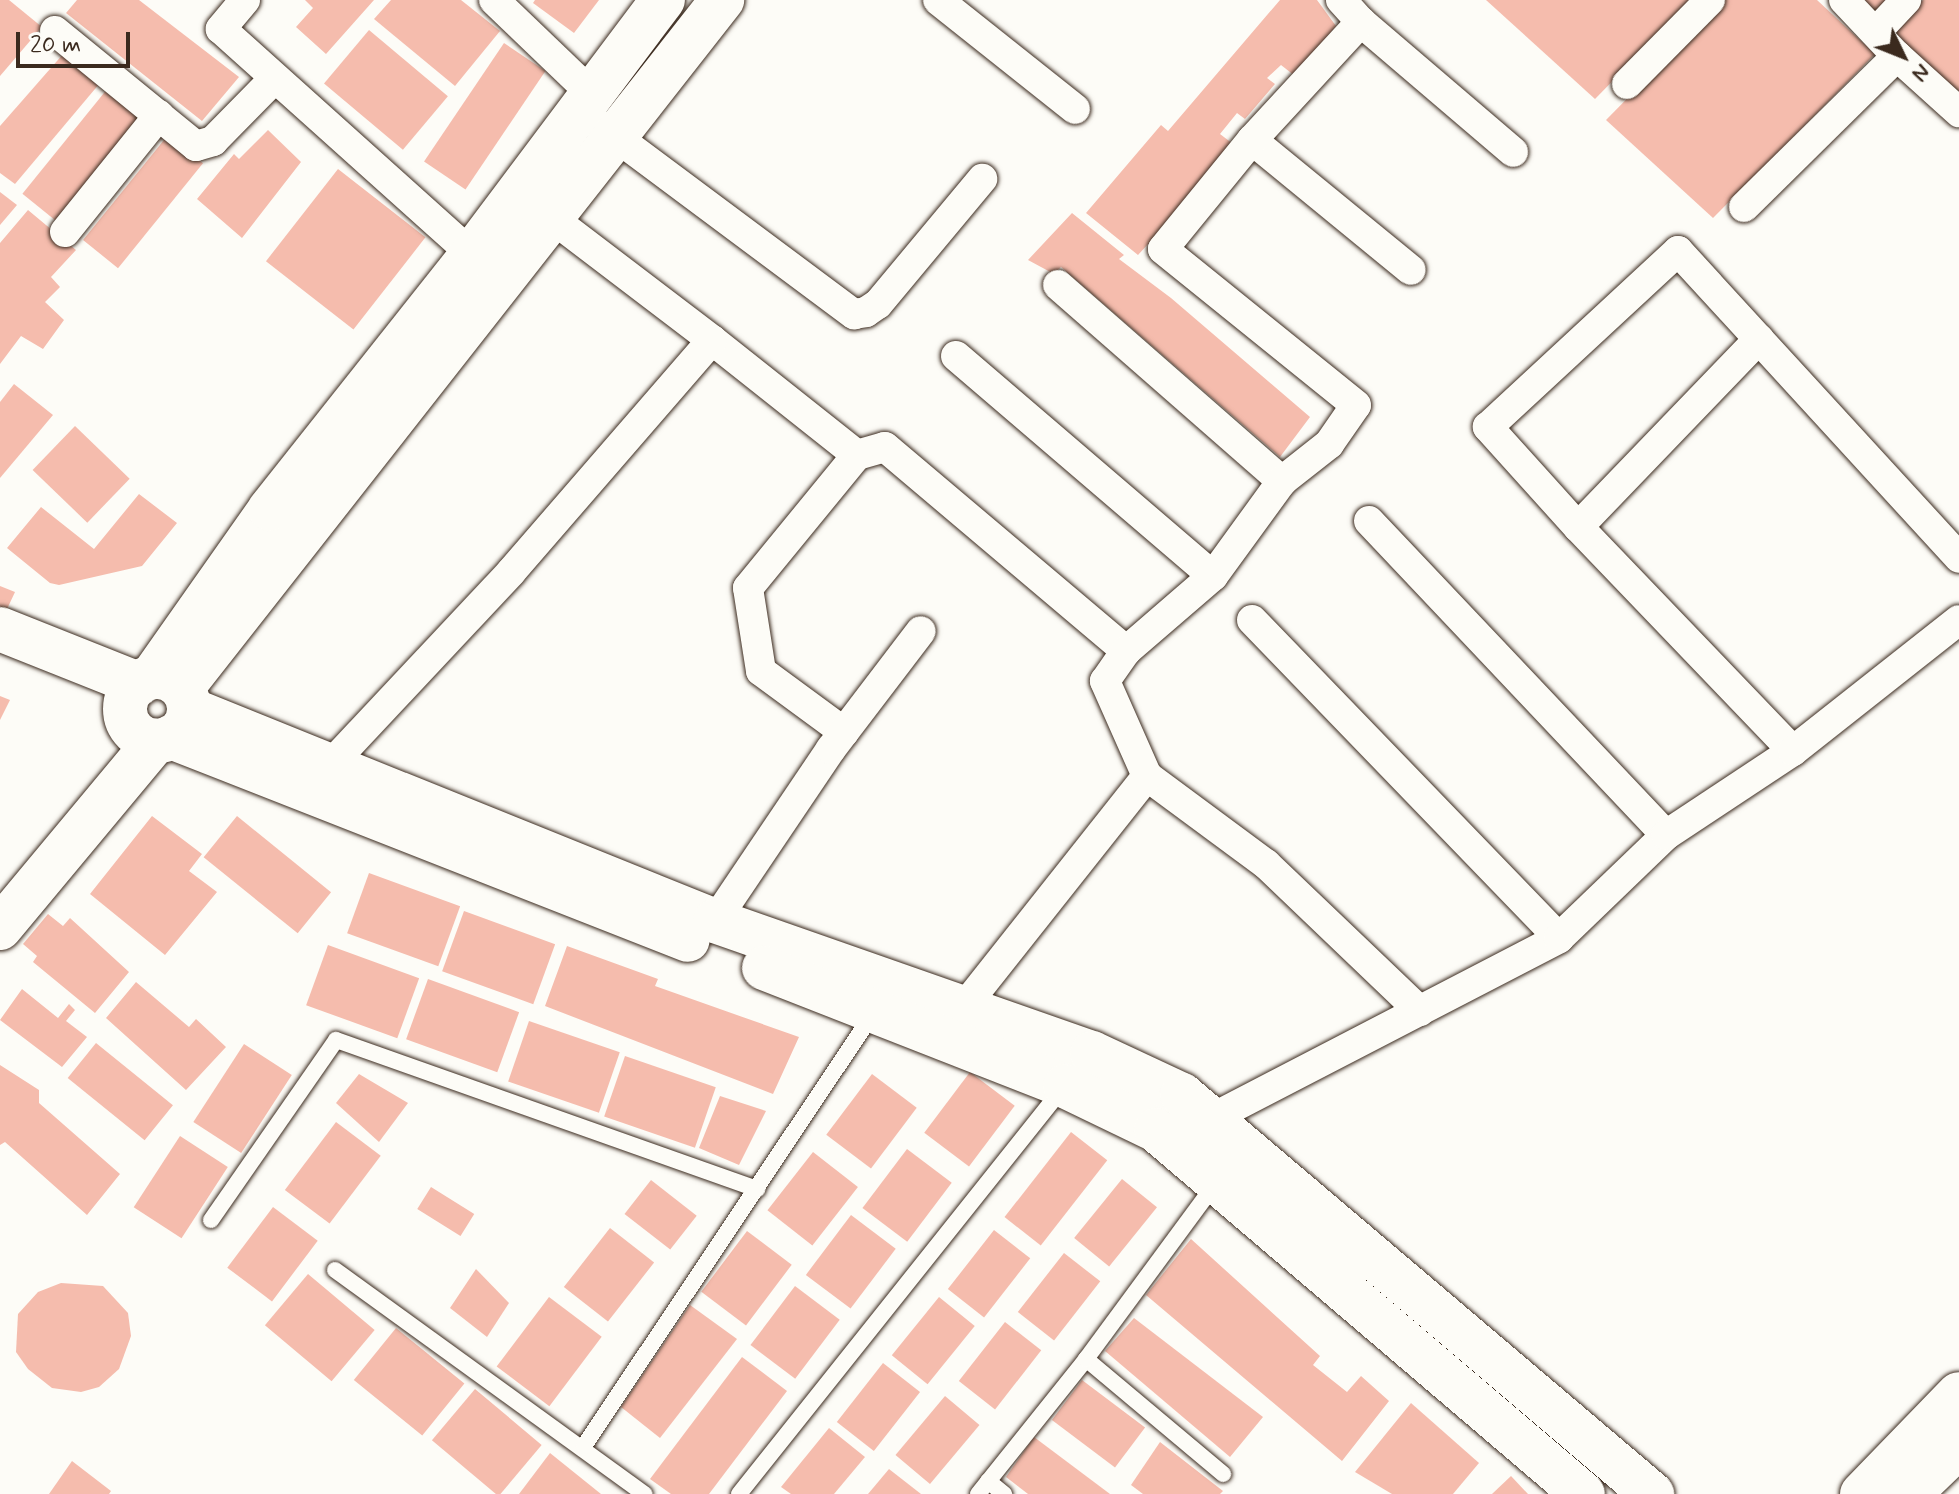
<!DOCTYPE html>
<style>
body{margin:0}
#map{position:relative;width:1959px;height:1494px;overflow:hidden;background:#fdfcf7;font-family:Mynerve,sans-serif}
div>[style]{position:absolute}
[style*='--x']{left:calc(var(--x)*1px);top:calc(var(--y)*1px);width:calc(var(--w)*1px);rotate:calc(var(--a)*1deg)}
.building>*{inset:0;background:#f5bcad;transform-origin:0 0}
.roads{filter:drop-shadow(0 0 2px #3b2a1e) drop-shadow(0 0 2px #3b2a1e)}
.lane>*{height:16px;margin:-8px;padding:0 8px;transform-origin:8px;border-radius:8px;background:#fdfcf7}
.street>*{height:30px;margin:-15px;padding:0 15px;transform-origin:15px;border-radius:15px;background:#fdfcf7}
.secondary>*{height:44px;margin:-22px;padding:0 22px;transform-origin:22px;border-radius:22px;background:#fdfcf7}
.secondary>.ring{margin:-22px;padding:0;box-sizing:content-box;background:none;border:44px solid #fdfcf7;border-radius:50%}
span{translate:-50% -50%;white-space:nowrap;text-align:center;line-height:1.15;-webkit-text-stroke:7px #fdfcf7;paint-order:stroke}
.north{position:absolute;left:1863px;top:16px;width:80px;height:80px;-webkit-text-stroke:6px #fdfcf7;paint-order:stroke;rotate:133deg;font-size:22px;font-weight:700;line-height:32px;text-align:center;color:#3b2a1e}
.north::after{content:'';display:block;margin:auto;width:28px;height:36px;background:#3b2a1e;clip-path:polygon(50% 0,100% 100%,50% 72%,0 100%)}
.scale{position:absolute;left:16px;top:32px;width:114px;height:36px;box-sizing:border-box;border:4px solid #3b2a1e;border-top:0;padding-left:10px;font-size:24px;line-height:28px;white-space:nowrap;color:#3b2a1e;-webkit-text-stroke:6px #fdfcf7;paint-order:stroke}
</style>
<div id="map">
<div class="building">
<i style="clip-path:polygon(0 0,9px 0,42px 27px,0 76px)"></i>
<i style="clip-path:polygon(77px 0,139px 0,239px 77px,202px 121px,66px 13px)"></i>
<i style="clip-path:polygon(305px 0,374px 0,326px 54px,296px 27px,313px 8px)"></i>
<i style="clip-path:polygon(391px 0,461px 0,500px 31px,455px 86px,374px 19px)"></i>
<i style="clip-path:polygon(535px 0,599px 0,574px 33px,533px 3px)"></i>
<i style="clip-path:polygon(1280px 0,1317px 0,1336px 26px,1295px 76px,1281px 65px,1267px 78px,1275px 84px,1245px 119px,1237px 113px,1220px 134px,1237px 147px,1138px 255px,1086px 213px,1161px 125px,1168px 131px)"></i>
<i style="clip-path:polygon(1486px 0,1692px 0,1595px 99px)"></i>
<i style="clip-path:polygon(1724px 0,1817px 0,1875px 54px,1713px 218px,1606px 120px)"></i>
<i style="clip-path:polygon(1862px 0,1889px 0,1876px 13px)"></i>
<i style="clip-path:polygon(1923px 0,1959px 0,1959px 97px,1890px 34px)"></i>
<i style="left:369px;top:30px;width:103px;height:70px;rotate:40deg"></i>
<i style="left:504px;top:43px;width:50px;height:143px;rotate:34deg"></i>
<i style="clip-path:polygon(64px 53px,100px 83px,15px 184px,0 173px,0 126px)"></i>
<i style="left:108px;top:88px;width:45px;height:136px;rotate:39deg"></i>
<i style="clip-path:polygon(268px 130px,301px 162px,242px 238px,197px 199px,234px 154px,239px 159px)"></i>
<i style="left:168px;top:135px;width:45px;height:135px;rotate:39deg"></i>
<i style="left:338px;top:169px;width:111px;height:117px;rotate:38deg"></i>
<i style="clip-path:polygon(0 192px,17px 205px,0 225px)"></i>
<i style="clip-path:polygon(28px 210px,76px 250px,51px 277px,60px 287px,45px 302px,64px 320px,43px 349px,21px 336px,0 364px,0 243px)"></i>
<i style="clip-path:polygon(1072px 213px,1124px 255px,1119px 259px,1171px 298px,1310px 417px,1280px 457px,1061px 267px,1054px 274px,1028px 260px)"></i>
<i style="clip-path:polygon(14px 384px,53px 415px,0 478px,0 402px)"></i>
<i style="left:75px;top:426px;width:76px;height:61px;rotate:44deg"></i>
<i style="clip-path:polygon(139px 494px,177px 523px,142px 566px,59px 585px,50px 583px,7px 548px,41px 507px,94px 549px)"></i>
<i style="clip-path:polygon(0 586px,15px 592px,0 624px)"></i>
<i style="clip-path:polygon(0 696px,10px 700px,0 720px)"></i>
<i style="clip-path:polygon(152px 816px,202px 854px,189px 871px,217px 892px,165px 955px,90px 894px)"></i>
<i style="left:237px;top:816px;width:121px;height:53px;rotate:39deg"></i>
<i style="left:369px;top:873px;width:97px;height:64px;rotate:20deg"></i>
<i style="left:464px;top:911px;width:97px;height:64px;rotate:20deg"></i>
<i style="clip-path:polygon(48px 914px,63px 926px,70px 918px,129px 972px,95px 1013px,33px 962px,37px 956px,23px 944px)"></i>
<i style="left:328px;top:945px;width:97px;height:64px;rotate:20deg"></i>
<i style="clip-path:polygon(567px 946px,658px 979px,655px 986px,799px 1037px,773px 1094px,545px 1006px)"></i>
<i style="left:428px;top:979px;width:97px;height:64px;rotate:20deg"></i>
<i style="clip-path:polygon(136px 982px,189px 1027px,196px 1019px,226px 1047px,186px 1090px,106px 1018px)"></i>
<i style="clip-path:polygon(22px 989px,58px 1018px,69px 1004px,75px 1010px,66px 1021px,87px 1037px,62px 1067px,0 1020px)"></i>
<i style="left:529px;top:1021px;width:96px;height:64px;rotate:19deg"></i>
<i style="left:96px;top:1043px;width:99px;height:45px;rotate:39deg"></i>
<i style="left:244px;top:1044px;width:57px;height:93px;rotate:33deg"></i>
<i style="left:625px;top:1056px;width:96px;height:64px;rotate:19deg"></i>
<i style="clip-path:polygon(0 1065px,39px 1090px,39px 1103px,120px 1174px,87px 1215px,5px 1142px,0 1145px)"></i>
<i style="left:970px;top:1072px;width:56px;height:76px;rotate:37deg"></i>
<i style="clip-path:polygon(359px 1074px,408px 1103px,379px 1142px,336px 1103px)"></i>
<i style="left:872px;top:1074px;width:56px;height:76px;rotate:37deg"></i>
<i style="clip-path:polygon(720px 1096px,766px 1111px,739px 1165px,699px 1148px)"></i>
<i style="left:336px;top:1122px;width:56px;height:85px;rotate:37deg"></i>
<i style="left:1071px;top:1132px;width:46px;height:108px;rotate:38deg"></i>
<i style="left:180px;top:1136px;width:57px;height:85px;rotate:33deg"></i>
<i style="left:907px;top:1149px;width:56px;height:74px;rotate:37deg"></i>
<i style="left:813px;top:1152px;width:57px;height:74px;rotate:38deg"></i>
<i style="left:1122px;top:1179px;width:45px;height:76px;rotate:39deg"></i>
<i style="left:651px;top:1180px;width:58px;height:43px;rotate:38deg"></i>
<i style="left:431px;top:1187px;width:51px;height:26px;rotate:32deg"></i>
<i style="left:273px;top:1207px;width:56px;height:76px;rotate:37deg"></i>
<i style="left:851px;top:1215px;width:56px;height:75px;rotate:37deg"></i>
<i style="left:610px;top:1228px;width:56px;height:75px;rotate:38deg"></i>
<i style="left:994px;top:1230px;width:46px;height:75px;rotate:38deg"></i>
<i style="left:747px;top:1231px;width:56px;height:76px;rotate:37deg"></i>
<i style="clip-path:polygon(1191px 1239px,1320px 1356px,1313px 1365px,1347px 1392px,1361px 1376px,1389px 1401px,1342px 1461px,1146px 1295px)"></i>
<i style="left:1064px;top:1253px;width:46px;height:75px;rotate:38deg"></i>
<i style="clip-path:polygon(476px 1269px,509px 1303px,487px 1337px,450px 1308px)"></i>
<i style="left:308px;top:1274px;width:87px;height:67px;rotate:40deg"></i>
<i style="clip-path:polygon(61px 1283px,103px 1286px,128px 1313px,131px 1336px,119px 1369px,99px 1387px,81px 1392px,52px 1388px,28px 1369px,16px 1352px,18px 1314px,38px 1292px)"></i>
<i style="left:795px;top:1286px;width:56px;height:74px;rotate:37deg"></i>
<i style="left:549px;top:1297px;width:66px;height:87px;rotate:37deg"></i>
<i style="left:939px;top:1297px;width:46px;height:75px;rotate:39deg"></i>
<i style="clip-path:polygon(690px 1305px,737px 1339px,660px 1438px,621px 1407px)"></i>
<i style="clip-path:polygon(1134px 1318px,1263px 1417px,1230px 1457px,1105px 1351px)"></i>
<i style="left:1005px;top:1322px;width:46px;height:75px;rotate:38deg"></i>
<i style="left:396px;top:1328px;width:88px;height:67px;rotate:39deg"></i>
<i style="clip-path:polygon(742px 1357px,787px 1391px,709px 1494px,671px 1494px,650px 1479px)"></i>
<i style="left:883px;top:1363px;width:47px;height:75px;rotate:38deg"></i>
<i style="left:1082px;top:1380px;width:79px;height:50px;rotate:37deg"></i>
<i style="left:475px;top:1389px;width:87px;height:67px;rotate:40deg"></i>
<i style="left:945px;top:1396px;width:45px;height:77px;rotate:40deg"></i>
<i style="clip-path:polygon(1411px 1403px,1479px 1463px,1453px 1494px,1392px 1494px,1355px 1472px)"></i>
<i style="clip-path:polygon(829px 1428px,865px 1457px,834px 1494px,791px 1494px,781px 1487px)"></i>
<i style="clip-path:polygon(1034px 1437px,1110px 1494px,1028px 1494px,1006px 1477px)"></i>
<i style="clip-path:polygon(1160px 1442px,1223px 1491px,1220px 1494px,1143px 1494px,1131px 1485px)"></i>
<i style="clip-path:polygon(550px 1453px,601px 1494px,519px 1494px)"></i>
<i style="clip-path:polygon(72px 1461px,111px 1491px,109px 1494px,49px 1494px)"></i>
<i style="clip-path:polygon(889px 1469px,921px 1494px,868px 1494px)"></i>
<i style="clip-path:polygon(1511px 1476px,1528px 1494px,1492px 1494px)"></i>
</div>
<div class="roads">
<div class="lane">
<i style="--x:211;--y:1220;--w:219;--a:-55.2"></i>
<i style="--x:336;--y:1040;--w:447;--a:19.5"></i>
<i style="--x:335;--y:1270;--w:382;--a:35.9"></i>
<i style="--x:1086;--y:1359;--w:179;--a:40"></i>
<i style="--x:584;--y:1446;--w:522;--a:-56.25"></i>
<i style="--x:988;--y:1481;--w:21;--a:39"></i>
<i style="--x:739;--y:1494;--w:518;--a:-51.43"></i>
<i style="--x:978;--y:1494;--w:173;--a:-51.3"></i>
<i style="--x:1086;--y:1359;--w:217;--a:-53.6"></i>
</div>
<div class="street">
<i style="--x:245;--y:0;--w:38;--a:130"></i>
<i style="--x:221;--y:29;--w:337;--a:41.9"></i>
<i style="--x:494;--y:0;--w:134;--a:43.8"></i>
<i style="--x:938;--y:0;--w:175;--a:38.5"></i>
<i style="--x:1844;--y:0;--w:77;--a:46.6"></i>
<i style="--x:1897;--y:56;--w:84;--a:42.1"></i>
<i style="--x:1361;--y:22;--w:200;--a:40.5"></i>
<i style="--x:55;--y:31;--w:182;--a:39.2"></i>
<i style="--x:196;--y:146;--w:18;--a:-16"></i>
<i style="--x:213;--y:141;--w:88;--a:-45.5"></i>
<i style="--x:1876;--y:32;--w:44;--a:-46.8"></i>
<i style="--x:1627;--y:84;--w:118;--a:-45.3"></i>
<i style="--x:600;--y:125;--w:317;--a:36.7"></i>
<i style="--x:854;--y:314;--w:12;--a:-9"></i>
<i style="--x:866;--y:312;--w:14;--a:-34"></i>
<i style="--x:878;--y:304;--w:163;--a:-50.2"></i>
<i style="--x:1252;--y:140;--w:205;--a:39.3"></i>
<i style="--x:1744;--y:207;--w:215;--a:-44.6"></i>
<i style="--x:65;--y:232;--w:150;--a:-51.2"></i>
<i style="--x:1058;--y:285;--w:298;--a:41.2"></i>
<i style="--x:712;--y:340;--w:185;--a:38.4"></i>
<i style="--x:857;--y:455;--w:29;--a:-16"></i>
<i style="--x:885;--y:447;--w:316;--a:40.2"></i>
<i style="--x:956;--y:356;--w:338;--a:40.6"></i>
<i style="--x:1369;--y:521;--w:432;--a:46.6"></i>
<i style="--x:1578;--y:527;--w:261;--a:-46.1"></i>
<i style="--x:1252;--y:620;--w:442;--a:46"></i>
<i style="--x:844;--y:732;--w:103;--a:-143.7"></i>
<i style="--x:761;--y:671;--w:84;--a:-98.9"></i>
<i style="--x:748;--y:588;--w:172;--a:-50.7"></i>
<i style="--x:1793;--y:751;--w:310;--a:-133.8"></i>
<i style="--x:1578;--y:527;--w:135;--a:-132"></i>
<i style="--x:1488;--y:427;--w:259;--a:-42.8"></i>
<i style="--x:1678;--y:251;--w:416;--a:47.5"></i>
<i style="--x:331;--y:764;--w:263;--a:-46.8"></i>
<i style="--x:511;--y:572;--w:307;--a:-49.1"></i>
<i style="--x:712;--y:340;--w:201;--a:-142.7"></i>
<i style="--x:1147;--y:776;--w:148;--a:36.5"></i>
<i style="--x:1266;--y:864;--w:213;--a:43.7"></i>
<i style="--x:715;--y:921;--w:207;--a:-56"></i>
<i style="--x:831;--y:749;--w:148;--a:-52.7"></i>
<i style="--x:964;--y:1007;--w:295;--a:-51.6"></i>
<i style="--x:1147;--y:776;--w:104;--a:-113.9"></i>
<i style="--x:1105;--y:681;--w:37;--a:-55"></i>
<i style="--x:1126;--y:651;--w:115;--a:-40.8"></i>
<i style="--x:1213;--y:576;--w:117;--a:-54"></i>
<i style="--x:1282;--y:481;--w:60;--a:-38.2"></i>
<i style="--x:1329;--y:444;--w:47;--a:-55.3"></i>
<i style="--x:1356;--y:405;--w:248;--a:-141.1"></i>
<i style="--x:1163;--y:249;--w:141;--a:-50.8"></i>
<i style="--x:1252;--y:140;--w:161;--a:-47.3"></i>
<i style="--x:1361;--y:22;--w:30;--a:-132"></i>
<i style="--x:1195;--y:1127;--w:410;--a:-27.4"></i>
<i style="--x:1559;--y:938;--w:149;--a:-43.9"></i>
<i style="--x:1666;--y:835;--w:152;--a:-33.5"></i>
<i style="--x:1793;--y:751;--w:211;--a:-38.3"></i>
</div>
<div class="secondary">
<i style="--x:0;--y:629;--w:149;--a:21.7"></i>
<i style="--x:152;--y:677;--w:205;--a:-54.9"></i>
<i style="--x:270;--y:509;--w:325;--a:-51.6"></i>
<i style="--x:472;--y:254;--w:318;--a:-53.1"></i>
<i class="ring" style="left:125px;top:677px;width:20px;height:20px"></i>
<i style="--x:182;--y:688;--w:875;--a:-51.87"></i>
<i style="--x:189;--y:709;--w:567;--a:21.95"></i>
<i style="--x:715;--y:921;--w:399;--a:19.3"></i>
<i style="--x:1092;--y:1053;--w:99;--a:25"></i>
<i style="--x:1182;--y:1095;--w:617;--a:40.33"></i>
<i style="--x:171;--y:737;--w:555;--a:21.44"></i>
<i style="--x:0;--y:928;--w:244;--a:-50.2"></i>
<i style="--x:764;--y:968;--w:323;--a:21.4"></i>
<i style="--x:1065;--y:1086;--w:101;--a:25.8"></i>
<i style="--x:1156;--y:1130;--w:561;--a:40.45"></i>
<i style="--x:1862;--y:1494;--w:139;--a:-45.9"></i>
<i style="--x:1909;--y:1494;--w:69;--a:-43.8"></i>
</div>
</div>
<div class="north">N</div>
<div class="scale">20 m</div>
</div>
